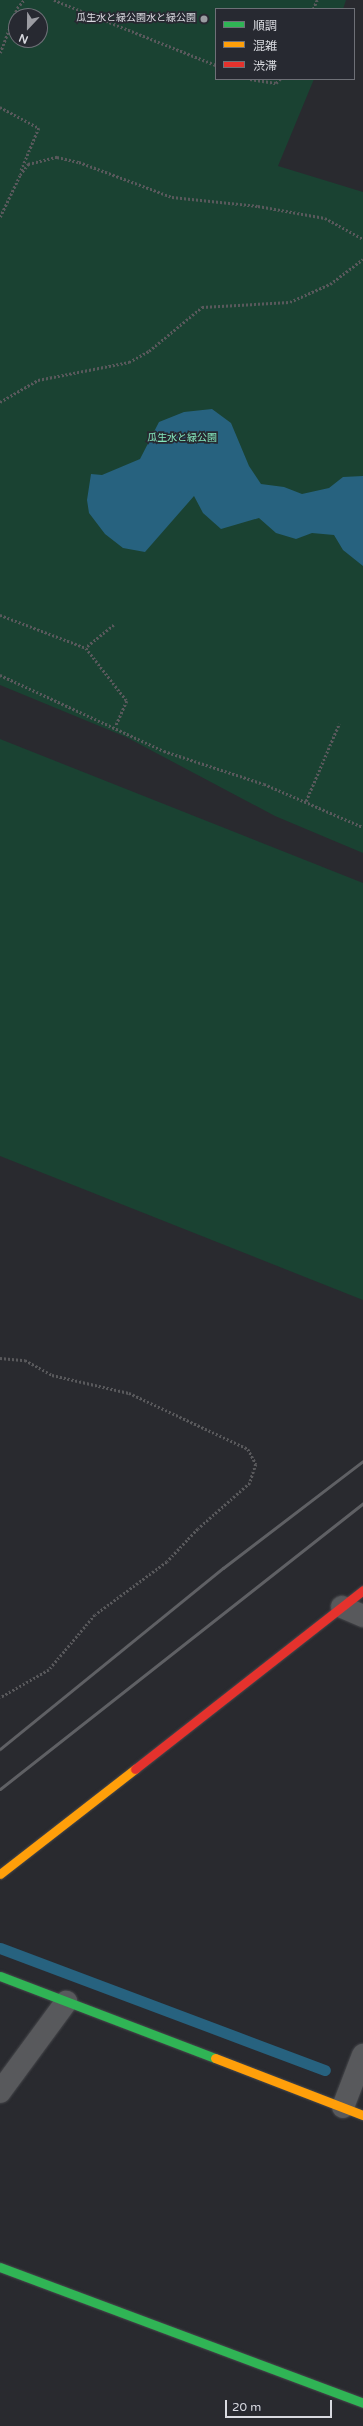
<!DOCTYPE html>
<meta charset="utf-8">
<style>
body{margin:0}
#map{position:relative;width:363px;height:2426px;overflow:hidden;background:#292a2f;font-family:"Varela Round","Noto Sans JP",sans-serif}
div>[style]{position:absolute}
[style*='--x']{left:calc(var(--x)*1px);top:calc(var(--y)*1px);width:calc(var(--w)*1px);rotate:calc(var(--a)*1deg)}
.green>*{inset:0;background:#1a4232}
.water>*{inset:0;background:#27627f}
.stream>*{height:11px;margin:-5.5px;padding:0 5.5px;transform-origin:5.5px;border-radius:5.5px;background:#27627f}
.path>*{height:2.5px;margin-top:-1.25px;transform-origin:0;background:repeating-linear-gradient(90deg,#59595c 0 2px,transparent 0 4px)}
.roads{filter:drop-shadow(0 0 1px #46474b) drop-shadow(0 0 1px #46474b)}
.street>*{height:22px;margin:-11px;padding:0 11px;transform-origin:11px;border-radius:11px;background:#58595c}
.fast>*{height:9px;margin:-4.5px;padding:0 4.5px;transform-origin:4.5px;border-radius:4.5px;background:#30b455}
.slow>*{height:9px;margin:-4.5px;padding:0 4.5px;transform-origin:4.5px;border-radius:4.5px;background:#ff9f0a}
.jam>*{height:9px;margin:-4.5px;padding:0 4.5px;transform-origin:4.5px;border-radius:4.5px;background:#e5322d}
.rail>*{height:3px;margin:-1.5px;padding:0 1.5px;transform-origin:1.5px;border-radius:1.5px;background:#5f6064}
.dots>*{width:11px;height:11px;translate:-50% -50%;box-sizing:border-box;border:2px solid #272931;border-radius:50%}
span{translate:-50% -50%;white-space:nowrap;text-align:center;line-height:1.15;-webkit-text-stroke:3.5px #272931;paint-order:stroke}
.poi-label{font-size:10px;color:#d9dae0}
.right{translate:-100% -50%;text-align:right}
.park-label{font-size:10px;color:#85e8bd}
.legend{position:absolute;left:215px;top:8px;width:140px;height:72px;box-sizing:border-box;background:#272931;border:1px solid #6e7077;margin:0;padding:5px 7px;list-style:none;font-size:12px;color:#d9dae0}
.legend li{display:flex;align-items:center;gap:8px;height:20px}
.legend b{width:20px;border:1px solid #6e7077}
.north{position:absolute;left:8px;top:8px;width:40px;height:40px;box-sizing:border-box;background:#272931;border:1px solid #6e7077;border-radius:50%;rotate:202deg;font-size:11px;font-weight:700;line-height:16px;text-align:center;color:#d9dae0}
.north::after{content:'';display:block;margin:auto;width:14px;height:18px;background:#9b9ca2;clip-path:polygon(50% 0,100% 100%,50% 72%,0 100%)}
.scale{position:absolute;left:225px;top:2400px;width:107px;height:18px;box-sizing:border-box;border:2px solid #d9dae0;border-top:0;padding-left:5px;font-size:12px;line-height:14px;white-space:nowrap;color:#d9dae0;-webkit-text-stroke:3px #272931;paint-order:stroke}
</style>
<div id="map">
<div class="green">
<i style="clip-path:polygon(evenodd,0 0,346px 0,343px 9px,216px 9px,216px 79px,314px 79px,278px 166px,363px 192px,363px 853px,275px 816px,126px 737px,0 685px,0 0,16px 16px,40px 16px,40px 40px,16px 40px,16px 16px)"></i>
<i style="clip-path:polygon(0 739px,363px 883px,363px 1300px,0 1156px)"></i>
</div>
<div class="water">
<i style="clip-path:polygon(212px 409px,231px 423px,249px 466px,261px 484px,284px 487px,302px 494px,329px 488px,343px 477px,363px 476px,363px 566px,343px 550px,334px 535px,312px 533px,296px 539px,276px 533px,259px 518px,221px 529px,203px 513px,194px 496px,145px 552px,123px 548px,105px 534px,89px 513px,87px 500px,91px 474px,102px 475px,140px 459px,159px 422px,184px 412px)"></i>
</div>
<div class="stream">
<i style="--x:0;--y:1948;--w:347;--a:20.6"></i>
</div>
<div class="path">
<i style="--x:54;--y:0;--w:175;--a:21.9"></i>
<i style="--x:313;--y:9;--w:10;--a:-66"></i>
<i style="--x:0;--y:53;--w:48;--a:-69.3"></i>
<i style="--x:17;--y:8;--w:11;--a:-49"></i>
<i style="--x:250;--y:79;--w:26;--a:9"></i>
<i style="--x:276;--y:83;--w:6;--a:-45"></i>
<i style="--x:0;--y:107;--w:44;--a:28.3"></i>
<i style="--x:39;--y:128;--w:47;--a:112.7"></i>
<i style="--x:0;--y:217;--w:47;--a:-64.5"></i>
<i style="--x:20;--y:175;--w:14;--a:-54"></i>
<i style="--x:28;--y:164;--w:30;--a:-14"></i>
<i style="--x:57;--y:157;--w:23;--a:13"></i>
<i style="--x:79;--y:162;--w:99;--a:20.6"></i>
<i style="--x:172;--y:197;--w:86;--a:6"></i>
<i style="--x:258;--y:206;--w:68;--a:10.2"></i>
<i style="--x:325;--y:218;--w:43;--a:28.9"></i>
<i style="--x:0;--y:402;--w:44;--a:-30.1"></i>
<i style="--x:38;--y:380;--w:93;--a:-11.2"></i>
<i style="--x:129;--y:362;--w:23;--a:-29"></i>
<i style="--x:149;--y:351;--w:69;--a:-39.7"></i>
<i style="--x:202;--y:307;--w:88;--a:-3.3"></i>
<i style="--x:290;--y:302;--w:44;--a:-24.2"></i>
<i style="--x:330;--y:284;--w:41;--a:-37.1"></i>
<i style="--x:0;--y:615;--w:92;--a:21"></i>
<i style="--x:114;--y:625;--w:36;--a:141"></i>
<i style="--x:86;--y:648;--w:67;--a:52.3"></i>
<i style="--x:127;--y:701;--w:27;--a:114"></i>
<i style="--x:0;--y:675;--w:181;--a:24.9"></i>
<i style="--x:164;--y:751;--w:105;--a:18.3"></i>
<i style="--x:264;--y:784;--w:108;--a:23.5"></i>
<i style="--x:306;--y:801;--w:84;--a:-66.8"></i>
<i style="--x:0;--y:1358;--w:25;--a:5"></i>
<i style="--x:25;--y:1360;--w:31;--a:29"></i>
<i style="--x:52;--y:1375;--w:79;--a:13.2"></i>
<i style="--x:129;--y:1393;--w:132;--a:25.2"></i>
<i style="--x:248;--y:1449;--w:17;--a:62"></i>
<i style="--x:256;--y:1464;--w:20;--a:108"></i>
<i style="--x:250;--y:1483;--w:69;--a:138.5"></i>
<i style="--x:198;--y:1529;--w:45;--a:133.2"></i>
<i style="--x:167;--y:1562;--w:89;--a:143.6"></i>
<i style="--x:95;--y:1615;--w:72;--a:129.9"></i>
<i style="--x:49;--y:1670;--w:56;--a:150.3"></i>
</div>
<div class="roads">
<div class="street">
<i style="--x:342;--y:1607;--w:23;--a:23"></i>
<i style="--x:0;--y:2092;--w:112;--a:-53.7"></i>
<i style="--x:343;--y:2107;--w:56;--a:-69"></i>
</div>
<div class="fast">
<i style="--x:0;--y:1976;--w:230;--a:20.9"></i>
<i style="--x:0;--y:2267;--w:388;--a:20.5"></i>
</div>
<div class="slow">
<i style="--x:0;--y:1874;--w:171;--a:-37.9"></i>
<i style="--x:215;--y:2058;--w:159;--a:21.1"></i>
</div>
<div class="jam">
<i style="--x:135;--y:1769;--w:290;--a:-38.1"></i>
</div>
</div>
<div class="rail">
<i style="--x:0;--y:1749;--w:287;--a:-39.1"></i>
<i style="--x:223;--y:1568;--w:176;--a:-37.4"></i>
<i style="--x:0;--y:1789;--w:462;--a:-38.2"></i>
</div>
<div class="dots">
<i style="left:204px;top:19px;background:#9b9ca2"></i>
</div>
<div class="poi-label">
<span class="right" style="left:196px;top:19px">瓜生水と緑公園水と緑公園</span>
</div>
<div class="park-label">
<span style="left:182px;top:439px">瓜生水と緑公園</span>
</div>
<ul class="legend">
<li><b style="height:5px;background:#30b455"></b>順調</li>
<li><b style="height:5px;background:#ff9f0a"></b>混雑</li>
<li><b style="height:5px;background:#e5322d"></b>渋滞</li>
</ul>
<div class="north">N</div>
<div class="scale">20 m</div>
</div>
